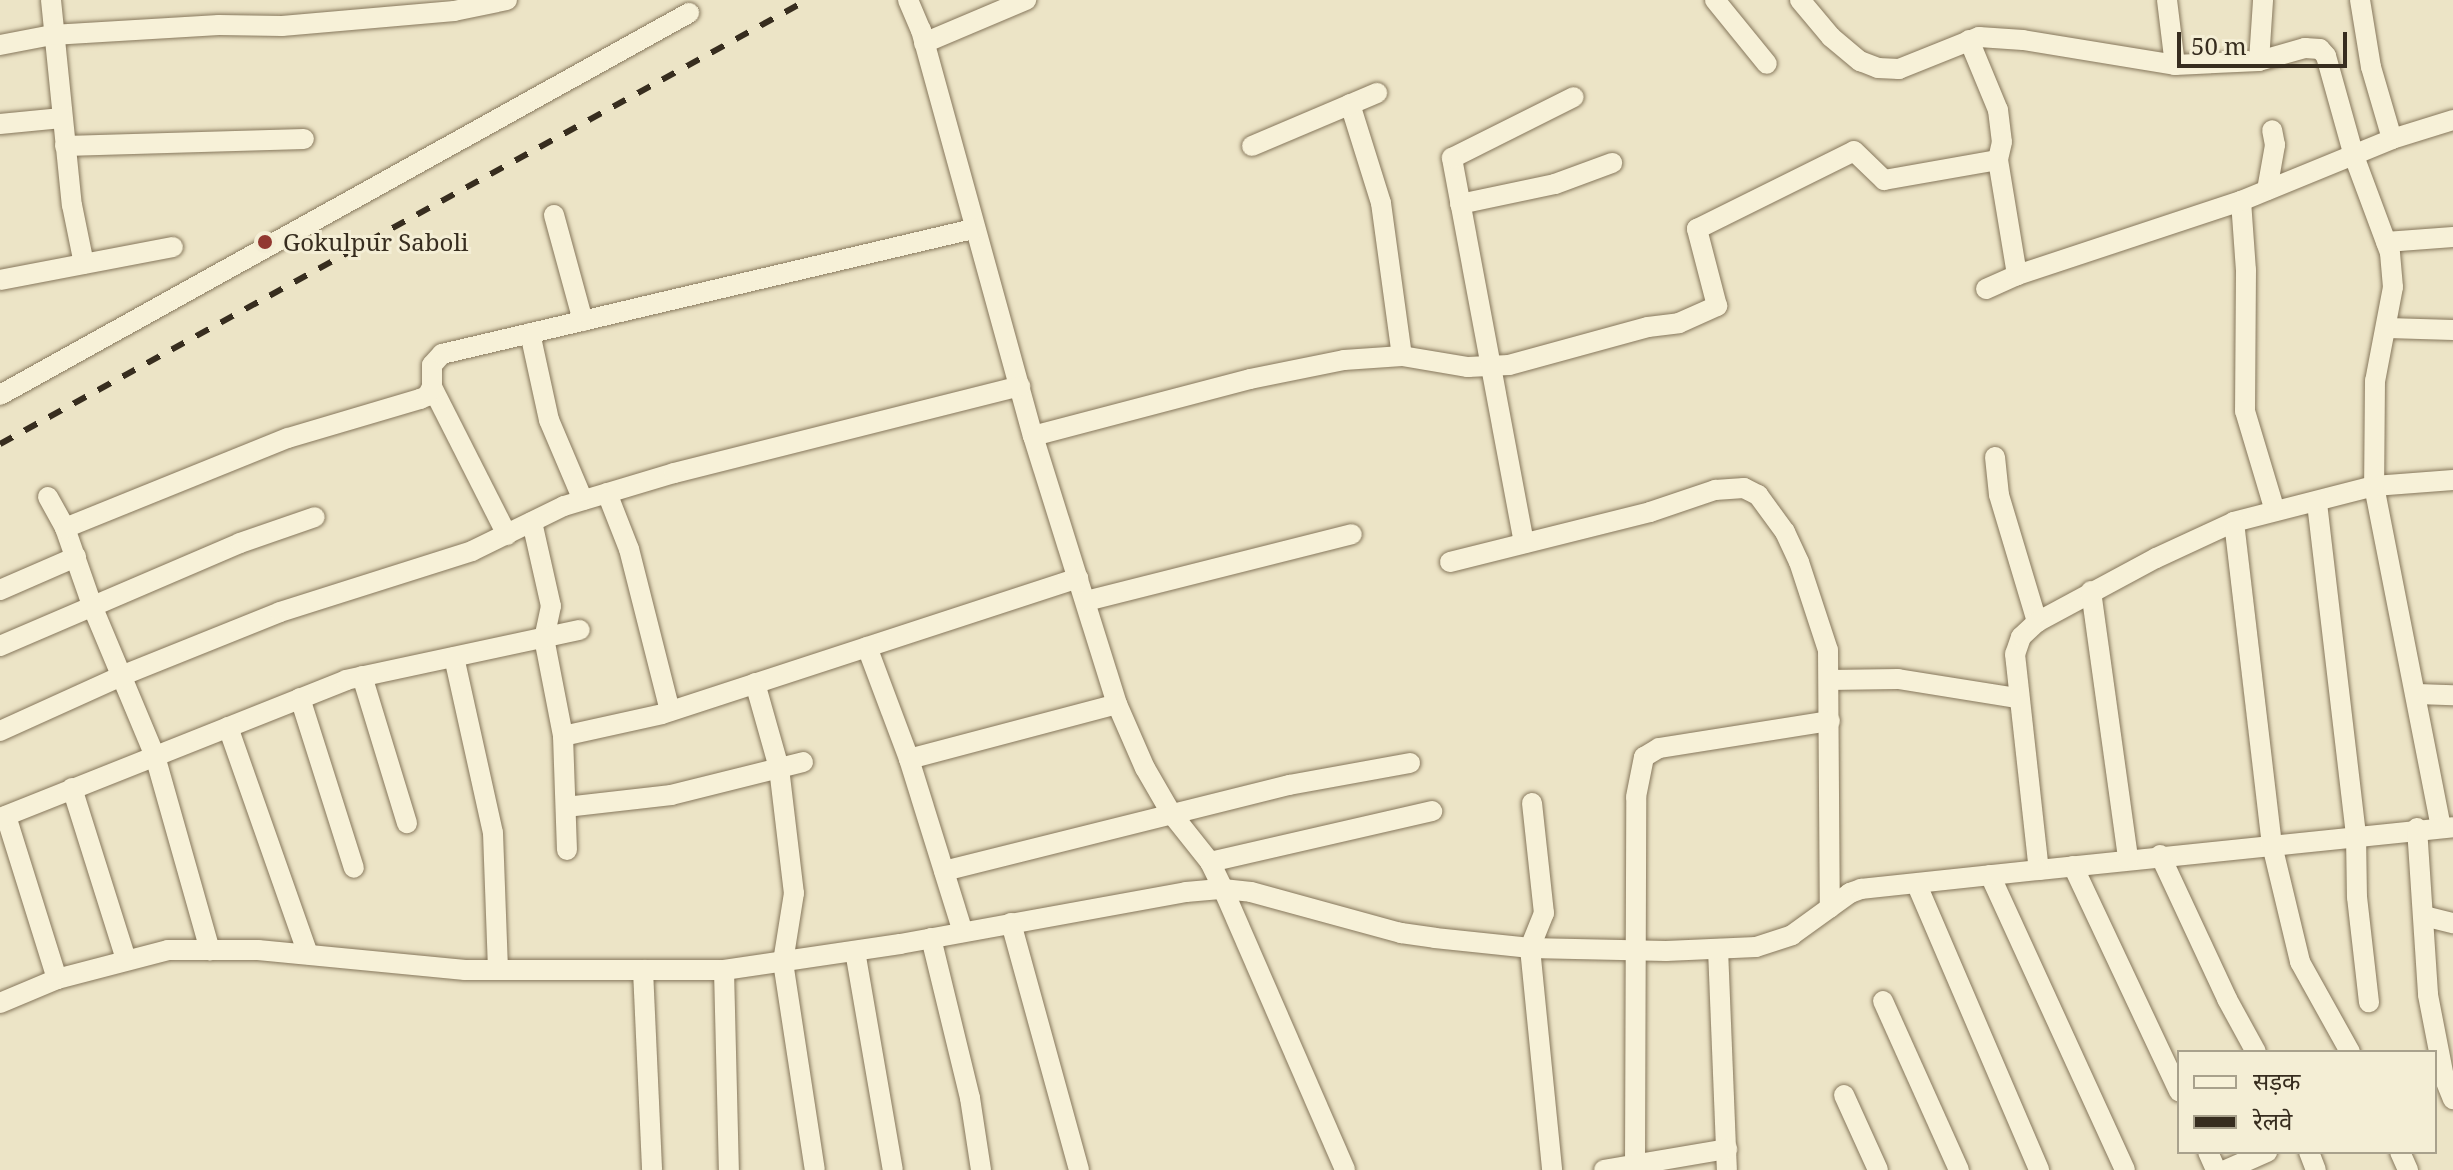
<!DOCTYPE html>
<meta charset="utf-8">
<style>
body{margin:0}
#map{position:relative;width:2453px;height:1170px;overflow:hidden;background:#ece4c6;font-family:"Noto Serif","Noto Sans Devanagari",serif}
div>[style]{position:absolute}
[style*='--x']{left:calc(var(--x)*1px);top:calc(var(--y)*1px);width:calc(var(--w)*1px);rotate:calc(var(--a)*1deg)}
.roads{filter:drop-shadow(0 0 2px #86775c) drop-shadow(0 0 2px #86775c)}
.minor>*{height:20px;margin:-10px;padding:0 10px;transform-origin:10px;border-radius:10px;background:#f7f1d8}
.rail>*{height:6px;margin-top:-3px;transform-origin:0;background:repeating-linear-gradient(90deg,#372d1f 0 14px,transparent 0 28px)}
.dots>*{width:22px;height:22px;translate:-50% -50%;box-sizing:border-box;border:4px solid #f4eed5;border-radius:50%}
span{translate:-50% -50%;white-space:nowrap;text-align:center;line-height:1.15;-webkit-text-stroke:6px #f4eed5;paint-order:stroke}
.poi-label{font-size:24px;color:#372d1f}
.left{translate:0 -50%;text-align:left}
.legend{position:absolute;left:2177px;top:1050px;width:260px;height:104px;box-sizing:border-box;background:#f4eed5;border:2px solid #a8a18c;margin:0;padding:10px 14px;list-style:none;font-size:24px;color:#372d1f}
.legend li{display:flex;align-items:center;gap:16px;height:40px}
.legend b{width:40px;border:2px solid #a8a18c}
.scale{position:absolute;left:2177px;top:32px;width:170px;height:36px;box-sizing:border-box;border:4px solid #372d1f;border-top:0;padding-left:10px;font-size:24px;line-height:28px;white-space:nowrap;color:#372d1f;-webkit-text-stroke:6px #f4eed5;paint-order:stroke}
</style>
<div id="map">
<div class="roads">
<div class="minor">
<i style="--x:51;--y:0;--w:206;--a:84.2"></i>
<i style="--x:72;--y:205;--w:60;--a:78.5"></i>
<i style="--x:908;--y:0;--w:33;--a:67"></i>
<i style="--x:921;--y:30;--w:421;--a:74.6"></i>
<i style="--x:1033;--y:436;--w:281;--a:72.6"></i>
<i style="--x:1117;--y:704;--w:70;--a:66.4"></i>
<i style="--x:1145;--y:768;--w:52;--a:60"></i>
<i style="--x:1171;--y:813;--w:63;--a:51.5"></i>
<i style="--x:1210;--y:862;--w:30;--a:64"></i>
<i style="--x:1223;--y:889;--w:306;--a:66.5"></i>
<i style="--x:1715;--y:0;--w:82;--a:50.9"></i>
<i style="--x:1800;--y:0;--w:48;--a:50"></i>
<i style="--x:1831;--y:37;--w:38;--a:40"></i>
<i style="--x:1860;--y:61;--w:19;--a:21"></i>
<i style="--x:1878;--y:68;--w:21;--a:3"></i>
<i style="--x:1899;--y:69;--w:86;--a:-21.8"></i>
<i style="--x:1979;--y:37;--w:44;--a:3.9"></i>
<i style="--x:2023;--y:40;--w:154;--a:9.3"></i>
<i style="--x:2175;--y:65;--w:84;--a:-2.7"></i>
<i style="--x:2259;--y:61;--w:48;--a:-15.8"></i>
<i style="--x:2305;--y:48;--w:15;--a:4"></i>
<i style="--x:2320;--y:49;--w:9;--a:49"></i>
<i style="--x:2326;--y:56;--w:104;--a:74.4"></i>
<i style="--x:2354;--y:156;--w:103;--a:69.6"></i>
<i style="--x:2390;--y:253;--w:34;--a:85"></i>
<i style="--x:2393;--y:287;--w:96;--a:100.8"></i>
<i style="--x:2375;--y:381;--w:105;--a:90.5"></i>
<i style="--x:2374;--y:486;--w:348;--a:78.9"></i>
<i style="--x:2167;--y:0;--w:65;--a:83"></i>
<i style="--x:2360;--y:0;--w:68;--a:80.7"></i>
<i style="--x:2371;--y:67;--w:75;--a:73.7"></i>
<i style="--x:1969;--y:40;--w:76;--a:67.5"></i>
<i style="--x:1998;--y:110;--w:32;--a:83"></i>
<i style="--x:2002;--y:142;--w:18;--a:103"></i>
<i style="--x:924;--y:43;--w:111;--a:-22.9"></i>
<i style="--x:0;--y:45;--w:53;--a:-10.9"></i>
<i style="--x:52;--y:35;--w:167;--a:-3.4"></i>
<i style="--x:219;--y:25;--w:63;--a:0.9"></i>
<i style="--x:282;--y:26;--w:173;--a:-5"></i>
<i style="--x:454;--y:11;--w:54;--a:-11.7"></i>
<i style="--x:2259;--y:61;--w:61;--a:-86.2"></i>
<i style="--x:1350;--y:104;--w:104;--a:72.6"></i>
<i style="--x:1381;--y:203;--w:154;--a:82.2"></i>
<i style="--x:0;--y:124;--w:62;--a:-5.5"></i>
<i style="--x:65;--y:146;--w:239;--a:-1.7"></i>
<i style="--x:1252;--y:146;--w:136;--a:-23"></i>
<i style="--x:2267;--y:190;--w:46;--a:-79.9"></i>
<i style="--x:2275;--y:145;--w:15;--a:-101"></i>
<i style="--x:2241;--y:201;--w:69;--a:85.9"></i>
<i style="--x:2246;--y:270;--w:141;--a:90.4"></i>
<i style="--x:2245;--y:411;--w:104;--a:73.3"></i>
<i style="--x:1460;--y:204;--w:97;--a:-11.9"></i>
<i style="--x:1555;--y:184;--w:61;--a:-20.2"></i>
<i style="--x:554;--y:215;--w:110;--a:74.7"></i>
<i style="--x:2386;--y:242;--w:67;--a:-4.3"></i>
<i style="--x:0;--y:280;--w:176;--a:-10.8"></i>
<i style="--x:1986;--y:289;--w:34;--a:-24"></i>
<i style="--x:2017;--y:275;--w:236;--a:-18.3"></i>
<i style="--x:2241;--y:201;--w:163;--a:-22.3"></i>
<i style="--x:2392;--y:139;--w:64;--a:-17.3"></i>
<i style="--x:2388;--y:328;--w:65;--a:1.8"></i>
<i style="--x:530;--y:333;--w:89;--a:77.7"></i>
<i style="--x:549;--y:420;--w:87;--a:67"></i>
<i style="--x:432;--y:387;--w:166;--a:63.1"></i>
<i style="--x:0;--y:395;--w:788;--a:-29.01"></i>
<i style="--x:1033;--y:436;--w:224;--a:-14.7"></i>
<i style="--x:1250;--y:379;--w:96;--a:-11.4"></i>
<i style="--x:1344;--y:360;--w:58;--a:-3.9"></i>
<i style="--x:1402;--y:356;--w:67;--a:9.5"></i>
<i style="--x:1468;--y:367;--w:41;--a:-2.8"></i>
<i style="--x:1509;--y:365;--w:144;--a:-15.3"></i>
<i style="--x:1648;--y:327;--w:31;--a:-7"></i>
<i style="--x:1679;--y:323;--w:42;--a:-24.1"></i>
<i style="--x:1717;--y:306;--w:80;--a:-104.6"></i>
<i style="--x:1697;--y:229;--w:175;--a:-26.4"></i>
<i style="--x:1854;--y:151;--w:42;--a:44"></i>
<i style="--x:1884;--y:180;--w:116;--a:-10"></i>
<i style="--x:1998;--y:160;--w:117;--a:80.6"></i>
<i style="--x:1995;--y:457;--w:38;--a:84"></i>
<i style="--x:1999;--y:495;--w:133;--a:73.3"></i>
<i style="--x:2453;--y:480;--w:79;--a:175.7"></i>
<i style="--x:2374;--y:486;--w:145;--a:165.6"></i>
<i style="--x:2234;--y:522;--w:86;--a:155.2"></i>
<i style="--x:2156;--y:558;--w:135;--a:151.7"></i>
<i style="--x:2037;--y:622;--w:22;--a:137"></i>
<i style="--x:2021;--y:637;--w:18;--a:109"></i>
<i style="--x:2015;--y:654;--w:217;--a:83.7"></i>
<i style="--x:2039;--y:870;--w:416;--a:-5.9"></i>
<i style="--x:607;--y:493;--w:60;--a:68.6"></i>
<i style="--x:629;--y:549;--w:167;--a:75.8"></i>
<i style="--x:48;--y:497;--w:35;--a:61"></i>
<i style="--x:65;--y:528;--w:85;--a:70.7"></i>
<i style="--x:93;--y:608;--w:160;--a:67.3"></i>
<i style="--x:155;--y:756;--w:202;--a:74.2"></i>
<i style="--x:2317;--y:503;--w:334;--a:83.3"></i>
<i style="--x:2356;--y:835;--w:62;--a:89.1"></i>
<i style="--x:2357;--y:897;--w:106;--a:83.5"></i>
<i style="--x:532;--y:522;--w:86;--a:77.3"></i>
<i style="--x:551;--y:606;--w:33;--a:102"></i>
<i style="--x:544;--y:638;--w:100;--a:79"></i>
<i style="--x:563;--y:736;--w:114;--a:88"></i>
<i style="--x:2234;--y:522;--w:325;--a:83.3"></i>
<i style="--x:2272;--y:845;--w:120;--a:76.5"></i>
<i style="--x:2300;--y:962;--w:103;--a:60.9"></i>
<i style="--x:65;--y:528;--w:240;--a:-22"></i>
<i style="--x:288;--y:438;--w:138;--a:-16.5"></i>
<i style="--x:420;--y:399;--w:8;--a:-23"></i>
<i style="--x:427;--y:396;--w:10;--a:-61"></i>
<i style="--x:432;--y:387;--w:22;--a:-90"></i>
<i style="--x:432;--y:365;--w:15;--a:-48"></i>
<i style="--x:442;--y:354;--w:546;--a:-13.25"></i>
<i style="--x:1524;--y:543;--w:392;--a:-100.6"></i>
<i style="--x:1452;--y:158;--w:136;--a:-26.6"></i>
<i style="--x:1450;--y:562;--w:206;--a:-14"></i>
<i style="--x:1650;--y:512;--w:69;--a:-18.7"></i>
<i style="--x:1715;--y:490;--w:29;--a:-4"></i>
<i style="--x:1744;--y:488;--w:16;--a:27"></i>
<i style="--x:1758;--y:495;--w:46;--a:53.9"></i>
<i style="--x:1785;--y:532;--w:33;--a:65"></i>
<i style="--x:1799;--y:562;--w:93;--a:71.8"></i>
<i style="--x:1828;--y:650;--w:258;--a:89.6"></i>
<i style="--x:0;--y:590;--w:83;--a:-23.5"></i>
<i style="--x:2091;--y:591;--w:270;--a:82.1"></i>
<i style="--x:1086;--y:601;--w:274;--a:-14.1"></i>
<i style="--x:0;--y:646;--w:261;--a:-23.2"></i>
<i style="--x:240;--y:543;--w:79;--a:-19.1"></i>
<i style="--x:867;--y:647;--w:120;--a:69.4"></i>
<i style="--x:909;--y:759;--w:181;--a:72.7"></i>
<i style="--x:454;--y:657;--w:180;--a:77.5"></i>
<i style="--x:493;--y:833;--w:137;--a:87.9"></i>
<i style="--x:362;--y:676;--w:154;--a:73"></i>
<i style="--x:1829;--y:680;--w:69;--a:-0.8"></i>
<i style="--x:1898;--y:679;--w:121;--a:9.1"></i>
<i style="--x:755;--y:683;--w:88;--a:74.2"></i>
<i style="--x:779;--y:768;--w:126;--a:83.2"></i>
<i style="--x:794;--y:893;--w:70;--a:99.1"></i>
<i style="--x:783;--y:962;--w:210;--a:81.3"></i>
<i style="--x:2417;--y:694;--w:36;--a:2"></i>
<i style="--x:300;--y:698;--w:178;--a:72.4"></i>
<i style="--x:228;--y:727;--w:241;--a:70.6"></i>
<i style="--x:0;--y:731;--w:133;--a:-24.4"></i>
<i style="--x:121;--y:676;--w:171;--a:-21.9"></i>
<i style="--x:280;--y:612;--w:201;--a:-17.6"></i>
<i style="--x:472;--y:551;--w:102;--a:-26.1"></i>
<i style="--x:564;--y:506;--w:115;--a:-16.7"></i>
<i style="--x:674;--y:473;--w:357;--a:-14.1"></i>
<i style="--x:563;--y:736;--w:101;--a:-12.5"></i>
<i style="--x:662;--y:714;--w:438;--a:-18.1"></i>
<i style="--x:909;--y:759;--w:215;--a:-14.8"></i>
<i style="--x:72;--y:788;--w:179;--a:72.5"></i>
<i style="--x:1532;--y:803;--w:111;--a:83.8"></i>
<i style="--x:1544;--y:913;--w:38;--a:112"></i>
<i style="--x:1530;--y:948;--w:223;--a:84.3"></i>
<i style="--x:566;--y:807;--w:106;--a:-6.5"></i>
<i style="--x:671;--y:795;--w:136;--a:-14"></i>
<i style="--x:6;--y:816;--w:171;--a:72.6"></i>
<i style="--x:0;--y:818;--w:373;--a:-21.7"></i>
<i style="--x:346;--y:680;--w:239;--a:-12.1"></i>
<i style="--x:2417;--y:828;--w:167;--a:86.2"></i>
<i style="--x:2428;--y:995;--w:84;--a:79"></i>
<i style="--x:2444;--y:1077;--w:24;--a:68"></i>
<i style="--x:2160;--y:855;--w:159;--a:65"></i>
<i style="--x:2227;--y:999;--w:60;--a:61.3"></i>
<i style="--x:1210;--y:862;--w:228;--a:-12.9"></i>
<i style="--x:2073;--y:866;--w:249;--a:64.8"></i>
<i style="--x:944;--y:871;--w:356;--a:-14"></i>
<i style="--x:1289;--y:785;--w:123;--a:-10.3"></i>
<i style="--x:1990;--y:875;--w:324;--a:65.4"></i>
<i style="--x:1917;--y:885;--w:310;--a:66.8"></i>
<i style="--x:2424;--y:916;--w:30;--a:14"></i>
<i style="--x:1011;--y:923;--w:256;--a:74.6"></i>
<i style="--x:931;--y:938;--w:165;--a:76.3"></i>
<i style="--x:970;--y:1098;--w:73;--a:81.3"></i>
<i style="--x:1718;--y:949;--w:221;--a:87.7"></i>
<i style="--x:855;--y:951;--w:222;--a:80.2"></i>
<i style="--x:643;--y:970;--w:200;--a:87.4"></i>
<i style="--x:724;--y:970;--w:200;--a:88.6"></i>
<i style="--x:1883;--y:1001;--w:185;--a:65.8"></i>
<i style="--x:0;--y:1003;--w:62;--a:-22.8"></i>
<i style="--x:57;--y:979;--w:115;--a:-14.6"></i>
<i style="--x:168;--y:950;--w:90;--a:0"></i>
<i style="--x:258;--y:950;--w:208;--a:5.5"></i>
<i style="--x:465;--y:970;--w:259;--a:0"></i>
<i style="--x:724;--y:970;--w:178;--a:-8.4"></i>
<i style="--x:900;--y:944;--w:291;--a:-10.3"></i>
<i style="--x:1186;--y:892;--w:37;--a:-5"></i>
<i style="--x:1223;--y:889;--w:28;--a:6"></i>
<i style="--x:1251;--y:892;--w:156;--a:15.3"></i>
<i style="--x:1401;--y:933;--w:34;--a:8"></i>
<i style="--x:1435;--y:938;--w:96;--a:6"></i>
<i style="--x:1530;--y:948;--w:136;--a:1.3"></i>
<i style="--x:1666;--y:951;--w:90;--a:-2.5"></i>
<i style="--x:1756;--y:947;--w:38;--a:-18"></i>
<i style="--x:1792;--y:935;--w:72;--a:-35.9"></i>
<i style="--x:1850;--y:893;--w:12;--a:-20"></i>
<i style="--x:1861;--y:889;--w:179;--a:-6.1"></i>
<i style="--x:1844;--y:1095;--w:82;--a:65.6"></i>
<i style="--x:2208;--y:1152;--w:20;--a:66"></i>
<i style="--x:2309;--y:1152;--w:19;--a:69"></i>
<i style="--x:2400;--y:1152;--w:20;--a:66"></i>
<i style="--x:1635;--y:1165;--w:368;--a:-89.8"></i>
<i style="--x:1636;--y:797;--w:41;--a:-78.7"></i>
<i style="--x:1644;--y:757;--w:17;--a:-31"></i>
<i style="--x:1659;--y:748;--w:173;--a:-9"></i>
<i style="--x:1604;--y:1170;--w:125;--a:-9.7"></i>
<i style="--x:2226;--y:1170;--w:45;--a:-23.7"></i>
</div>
</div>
<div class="rail">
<i style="--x:0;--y:444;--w:921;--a:-28.82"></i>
</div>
<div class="dots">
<i style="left:265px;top:242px;background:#923830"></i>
</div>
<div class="poi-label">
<span class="left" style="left:283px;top:242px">Gokulpur Saboli</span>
</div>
<ul class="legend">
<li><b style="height:10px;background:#f7f1d8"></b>सड़क</li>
<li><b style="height:10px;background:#372d1f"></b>रेलवे</li>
</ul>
<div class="scale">50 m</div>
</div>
